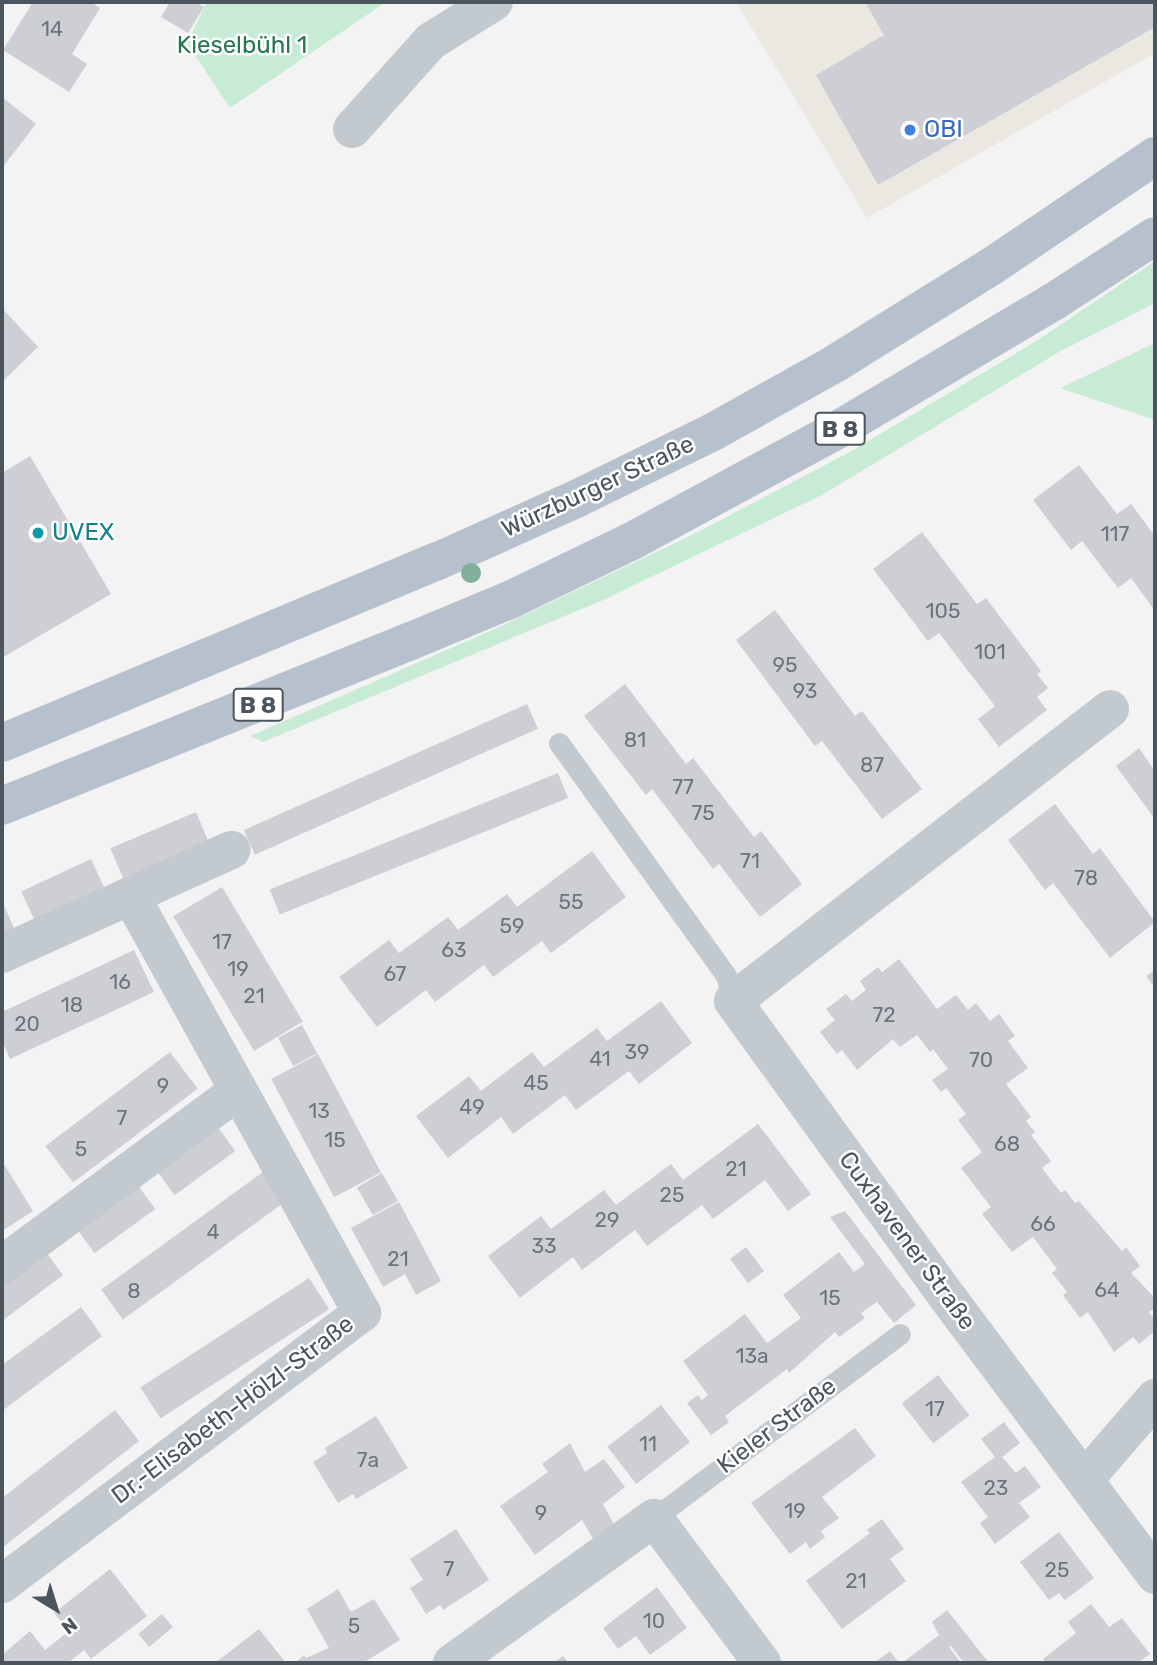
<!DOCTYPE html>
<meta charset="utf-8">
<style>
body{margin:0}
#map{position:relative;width:1157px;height:1665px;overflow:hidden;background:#f4f3f3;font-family:Rubik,sans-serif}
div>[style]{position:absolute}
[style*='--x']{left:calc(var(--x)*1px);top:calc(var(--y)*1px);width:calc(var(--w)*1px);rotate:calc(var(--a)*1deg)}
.commercial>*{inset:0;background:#eae8e1}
.green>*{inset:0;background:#c8ebd6}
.building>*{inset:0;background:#cdcfd4;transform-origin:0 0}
.service>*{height:21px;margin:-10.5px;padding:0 10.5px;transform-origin:10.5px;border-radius:10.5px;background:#c2c9cf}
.minor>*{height:38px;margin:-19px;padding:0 19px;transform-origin:19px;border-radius:19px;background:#c2c9cf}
.primary>*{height:38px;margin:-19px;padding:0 19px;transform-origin:19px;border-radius:19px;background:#b6c1cd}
.trees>*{width:20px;height:20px;margin:-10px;border-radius:50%;background:#82af99}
.dots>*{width:19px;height:19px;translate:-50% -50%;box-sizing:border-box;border:4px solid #fff;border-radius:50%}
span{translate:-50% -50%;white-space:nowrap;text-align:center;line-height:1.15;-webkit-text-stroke:5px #fff;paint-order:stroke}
.number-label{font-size:21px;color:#6c747c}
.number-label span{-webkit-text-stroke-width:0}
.shield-label span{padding:2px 5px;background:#fff;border:2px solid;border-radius:5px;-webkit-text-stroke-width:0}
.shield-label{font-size:23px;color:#4c555e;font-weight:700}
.park-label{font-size:24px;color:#24784f}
.shop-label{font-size:24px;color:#366cbe}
.left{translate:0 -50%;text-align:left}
.street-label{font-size:24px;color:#4c555e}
.culture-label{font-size:24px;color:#0d838f}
.frame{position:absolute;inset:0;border:4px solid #4c555e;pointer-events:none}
.north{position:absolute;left:21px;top:1574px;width:70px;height:70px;-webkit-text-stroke:5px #fff;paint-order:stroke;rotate:142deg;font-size:19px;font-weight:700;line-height:28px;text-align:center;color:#4c555e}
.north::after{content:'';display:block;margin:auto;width:24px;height:32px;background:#4c555e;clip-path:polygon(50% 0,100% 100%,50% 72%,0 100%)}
</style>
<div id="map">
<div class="commercial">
<i style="clip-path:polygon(736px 2px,1155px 2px,1155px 53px,867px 218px)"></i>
</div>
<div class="green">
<i style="clip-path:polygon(207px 2px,386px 2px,230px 108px,187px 43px)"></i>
<i style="clip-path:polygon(1155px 261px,1155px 303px,1059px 352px,822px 495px,601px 601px,263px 742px,250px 736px,499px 627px,694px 534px,848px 453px,1038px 340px)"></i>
<i style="clip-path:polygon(1155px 343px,1155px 420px,1060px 388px)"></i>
</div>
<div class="building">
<i style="clip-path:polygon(33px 2px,91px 2px,100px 8px,72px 54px,87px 64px,69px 92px,3px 50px)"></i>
<i style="clip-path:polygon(170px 2px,195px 2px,204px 7px,188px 33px,161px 17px)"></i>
<i style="clip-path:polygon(865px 2px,1155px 2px,1155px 27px,878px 185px,816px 75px,884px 35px)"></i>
<i style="clip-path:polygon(2px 97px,36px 124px,2px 168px)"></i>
<i style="clip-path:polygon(2px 308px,38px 347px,2px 382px)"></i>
<i style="clip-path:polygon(30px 456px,111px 594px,2px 658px,2px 473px)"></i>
<i style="clip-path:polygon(1079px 465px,1117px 514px,1131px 504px,1155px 536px,1155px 611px,1131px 578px,1118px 588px,1082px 541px,1071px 550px,1033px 500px)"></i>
<i style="clip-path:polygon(922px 532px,977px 604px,986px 598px,1041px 671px,1037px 674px,1048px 688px,1037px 697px,1047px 710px,999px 747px,978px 719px,995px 706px,939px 633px,928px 641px,873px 569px)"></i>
<i style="clip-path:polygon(775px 610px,855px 716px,862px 711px,922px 789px,882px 819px,822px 741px,815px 746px,736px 640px)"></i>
<i style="clip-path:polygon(625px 684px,686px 764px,693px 758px,754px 837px,761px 831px,802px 884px,760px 917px,719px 864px,713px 869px,652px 789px,646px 795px,584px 716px)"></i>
<i style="left:527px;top:704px;width:27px;height:310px;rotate:66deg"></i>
<i style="clip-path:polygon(1139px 748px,1155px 771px,1155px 819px,1116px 766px)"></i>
<i style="left:558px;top:773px;width:27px;height:311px;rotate:68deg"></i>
<i style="clip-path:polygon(1055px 804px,1093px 854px,1100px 848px,1155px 922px,1110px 958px,1053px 883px,1045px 890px,1008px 840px)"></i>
<i style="left:196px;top:812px;width:38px;height:93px;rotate:67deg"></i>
<i style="clip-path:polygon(592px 851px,626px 897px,551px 953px,542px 941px,493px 977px,484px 965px,435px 1002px,426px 990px,377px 1027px,339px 977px,389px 940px,399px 953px,448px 917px,458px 930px,507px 894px,517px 907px)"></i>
<i style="left:91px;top:859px;width:38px;height:77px;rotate:65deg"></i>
<i style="left:222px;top:887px;width:157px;height:57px;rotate:59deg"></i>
<i style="clip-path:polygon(2px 901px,17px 935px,2px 941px)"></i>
<i style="clip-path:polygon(134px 950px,154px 992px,10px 1059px,2px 1040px,2px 1012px)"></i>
<i style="clip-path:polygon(899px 959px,937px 1009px,956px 995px,968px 1010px,976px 1003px,990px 1021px,999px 1014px,1015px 1036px,1008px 1041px,1028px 1068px,1006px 1084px,1031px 1117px,1026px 1121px,1035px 1132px,1031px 1135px,1051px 1161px,1042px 1168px,1061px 1193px,1065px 1190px,1075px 1203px,1079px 1201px,1122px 1251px,1126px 1247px,1140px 1266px,1131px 1273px,1155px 1298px,1155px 1308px,1149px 1312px,1155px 1320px,1155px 1331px,1139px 1344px,1133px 1337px,1114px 1352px,1088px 1312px,1080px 1318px,1063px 1295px,1067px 1292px,1052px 1273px,1057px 1269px,1033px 1237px,1012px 1252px,982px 1214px,991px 1207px,961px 1168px,982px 1152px,958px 1120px,966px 1114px,946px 1088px,941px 1092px,932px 1080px,948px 1069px,933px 1049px,930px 1052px,917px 1035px,900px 1047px,893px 1039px,857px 1070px,842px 1050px,837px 1054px,820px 1032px,835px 1020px,826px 1009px,846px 994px,852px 1001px,866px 990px,860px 981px,878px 967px,882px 972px)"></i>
<i style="clip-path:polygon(1155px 970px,1155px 988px,1146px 976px)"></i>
<i style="clip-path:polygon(661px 1001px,692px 1043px,639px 1084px,629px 1071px,576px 1110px,565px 1095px,513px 1134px,501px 1117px,448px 1158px,416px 1116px,469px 1076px,481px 1091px,532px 1052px,544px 1067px,597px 1028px,607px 1041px)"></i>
<i style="left:302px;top:1025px;width:32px;height:27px;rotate:62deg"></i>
<i style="left:170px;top:1052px;width:46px;height:156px;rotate:53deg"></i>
<i style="left:318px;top:1054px;width:134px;height:53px;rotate:62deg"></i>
<i style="clip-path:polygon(758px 1124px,811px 1194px,788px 1211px,765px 1180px,713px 1219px,702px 1205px,647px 1246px,635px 1230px,582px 1270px,573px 1257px,520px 1298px,488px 1256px,541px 1216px,551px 1229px,604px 1190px,616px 1205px,671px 1164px,683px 1180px)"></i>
<i style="left:217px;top:1126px;width:31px;height:75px;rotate:54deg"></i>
<i style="clip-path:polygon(2px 1161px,33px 1211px,2px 1231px)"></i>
<i style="left:263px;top:1172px;width:37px;height:200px;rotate:54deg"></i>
<i style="left:382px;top:1173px;width:32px;height:29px;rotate:60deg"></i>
<i style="left:137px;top:1184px;width:31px;height:75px;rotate:54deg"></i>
<i style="clip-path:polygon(399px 1202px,441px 1281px,416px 1295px,405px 1274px,383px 1287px,351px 1228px)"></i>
<i style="clip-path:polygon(845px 1211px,916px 1305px,894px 1323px,877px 1302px,861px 1313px,865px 1318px,839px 1337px,835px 1332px,789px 1373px,787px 1369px,725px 1416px,729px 1422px,711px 1435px,687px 1403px,698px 1395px,702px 1400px,708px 1395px,683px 1361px,745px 1314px,767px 1343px,801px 1318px,783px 1295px,839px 1252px,854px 1272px,865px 1264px,830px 1217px)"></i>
<i style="left:746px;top:1247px;width:30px;height:20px;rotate:53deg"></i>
<i style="clip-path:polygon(45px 1251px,63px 1275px,2px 1321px,2px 1282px)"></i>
<i style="left:309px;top:1278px;width:37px;height:201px;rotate:57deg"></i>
<i style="clip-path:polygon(81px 1307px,102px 1336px,2px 1411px,2px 1365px)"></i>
<i style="left:938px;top:1375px;width:51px;height:46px;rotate:52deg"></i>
<i style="left:661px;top:1405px;width:47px;height:68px;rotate:52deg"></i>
<i style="clip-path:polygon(115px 1410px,139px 1441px,2px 1548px,2px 1498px)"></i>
<i style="clip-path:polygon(376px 1416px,408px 1468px,356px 1499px,353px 1494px,338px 1503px,313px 1462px,327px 1453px,325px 1448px)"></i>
<i style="clip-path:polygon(1004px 1422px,1020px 1443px,1002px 1457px,1016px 1473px,1025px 1466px,1041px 1487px,1019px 1503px,1030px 1517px,995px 1544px,980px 1523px,988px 1517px,961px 1482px,995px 1457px,981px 1439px)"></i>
<i style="clip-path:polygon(855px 1428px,876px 1456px,822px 1497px,839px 1518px,821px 1531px,825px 1537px,810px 1549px,806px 1542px,790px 1554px,751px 1503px)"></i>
<i style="clip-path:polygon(570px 1443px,585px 1472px,604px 1459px,625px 1487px,603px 1504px,614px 1524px,593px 1539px,582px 1520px,535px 1555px,500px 1506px,548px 1472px,542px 1464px)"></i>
<i style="clip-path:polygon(882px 1519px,904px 1549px,890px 1559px,906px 1581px,842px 1629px,806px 1581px,870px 1533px,867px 1530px)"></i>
<i style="clip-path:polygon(456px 1529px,489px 1580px,443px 1610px,440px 1605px,426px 1614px,410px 1588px,423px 1580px,410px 1559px)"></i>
<i style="clip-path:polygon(1059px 1532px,1094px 1578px,1065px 1600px,1059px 1593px,1049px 1600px,1020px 1562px)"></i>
<i style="clip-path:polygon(110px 1569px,147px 1616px,91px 1659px,84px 1650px,68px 1663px,2px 1663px,2px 1655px,30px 1631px,45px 1650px,69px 1631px,54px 1613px)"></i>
<i style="clip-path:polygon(657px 1587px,687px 1628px,650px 1655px,636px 1636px,618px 1649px,603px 1628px)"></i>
<i style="clip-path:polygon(338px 1589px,351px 1612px,374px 1599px,400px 1640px,363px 1663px,295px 1663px,304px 1655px,306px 1658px,329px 1648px,307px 1609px)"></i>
<i style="clip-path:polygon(1091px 1604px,1109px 1627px,1122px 1618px,1150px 1654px,1137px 1663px,1046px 1663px,1043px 1659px,1076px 1633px,1068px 1622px)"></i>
<i style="clip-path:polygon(947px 1610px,989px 1663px,964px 1663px,951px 1646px,949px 1647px,961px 1663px,902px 1663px,939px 1635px,932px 1622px)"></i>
<i style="left:162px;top:1614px;width:17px;height:31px;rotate:50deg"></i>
<i style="clip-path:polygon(259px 1629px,286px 1663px,215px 1663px)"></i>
<i style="clip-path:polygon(890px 1651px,899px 1663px,874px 1663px)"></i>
<i style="clip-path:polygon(563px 1656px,569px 1663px,553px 1663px)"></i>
</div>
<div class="service">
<i style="--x:559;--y:743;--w:286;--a:54.3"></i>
<i style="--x:726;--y:975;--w:27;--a:75"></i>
<i style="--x:654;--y:1518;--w:307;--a:-36.8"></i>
</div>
<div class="minor">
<i style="--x:352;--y:129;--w:118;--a:-48.1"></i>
<i style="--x:431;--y:41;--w:74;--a:-31.8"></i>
<i style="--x:1110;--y:709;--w:477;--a:142.2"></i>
<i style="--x:733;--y:1001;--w:367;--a:54.1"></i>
<i style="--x:948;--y:1298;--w:346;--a:53.2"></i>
<i style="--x:2;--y:954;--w:252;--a:-24.4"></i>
<i style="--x:2;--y:1265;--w:293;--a:-36.4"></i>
<i style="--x:1085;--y:1479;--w:107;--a:-49.2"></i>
<i style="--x:2;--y:1584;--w:451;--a:-37"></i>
<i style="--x:362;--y:1313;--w:476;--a:-119"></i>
<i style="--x:452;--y:1663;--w:249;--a:-35.7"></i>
<i style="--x:654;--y:1518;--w:181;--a:53.3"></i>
</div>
<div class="primary">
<i style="--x:2;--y:743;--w:472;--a:-22.7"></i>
<i style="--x:438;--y:561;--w:151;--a:-24.2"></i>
<i style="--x:576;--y:499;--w:150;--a:-26.1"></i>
<i style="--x:711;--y:433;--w:143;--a:-29.2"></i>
<i style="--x:836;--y:363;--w:184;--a:-31.9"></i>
<i style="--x:992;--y:266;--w:197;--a:-34"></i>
<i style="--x:2;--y:806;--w:441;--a:-22"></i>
<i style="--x:411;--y:641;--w:109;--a:-22.6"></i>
<i style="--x:512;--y:599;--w:133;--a:-25.8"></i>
<i style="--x:632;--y:541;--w:235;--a:-28.4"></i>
<i style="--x:839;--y:429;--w:249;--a:-30.7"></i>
<i style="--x:1053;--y:302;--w:121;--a:-32.9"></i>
</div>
<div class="trees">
<i style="left:471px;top:573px"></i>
</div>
<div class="dots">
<i style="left:910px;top:130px;background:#3f7fe0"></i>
<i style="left:38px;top:533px;background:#0f9aa8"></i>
</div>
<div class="number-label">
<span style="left:52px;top:29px">14</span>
<span style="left:1115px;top:534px">117</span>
<span style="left:943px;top:611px">105</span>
<span style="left:990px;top:652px">101</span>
<span style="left:785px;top:665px">95</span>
<span style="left:805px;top:691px">93</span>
<span style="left:635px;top:740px">81</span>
<span style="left:872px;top:765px">87</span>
<span style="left:683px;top:787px">77</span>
<span style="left:703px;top:813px">75</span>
<span style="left:750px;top:861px">71</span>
<span style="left:1086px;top:878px">78</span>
<span style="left:571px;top:902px">55</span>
<span style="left:512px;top:926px">59</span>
<span style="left:222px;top:942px">17</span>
<span style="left:454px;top:950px">63</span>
<span style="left:238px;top:969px">19</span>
<span style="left:395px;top:974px">67</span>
<span style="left:120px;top:982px">16</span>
<span style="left:254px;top:996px">21</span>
<span style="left:72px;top:1005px">18</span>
<span style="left:884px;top:1015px">72</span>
<span style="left:27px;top:1024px">20</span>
<span style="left:637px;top:1052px">39</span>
<span style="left:600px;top:1059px">41</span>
<span style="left:981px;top:1060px">70</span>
<span style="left:536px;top:1083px">45</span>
<span style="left:163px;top:1086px">9</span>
<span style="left:472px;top:1107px">49</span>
<span style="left:319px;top:1111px">13</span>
<span style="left:122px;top:1118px">7</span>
<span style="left:335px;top:1140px">15</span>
<span style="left:1007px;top:1144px">68</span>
<span style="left:81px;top:1149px">5</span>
<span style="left:736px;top:1169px">21</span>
<span style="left:672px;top:1195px">25</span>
<span style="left:607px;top:1220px">29</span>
<span style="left:1043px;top:1224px">66</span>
<span style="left:213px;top:1232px">4</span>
<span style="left:544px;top:1246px">33</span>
<span style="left:398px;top:1259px">21</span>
<span style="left:1107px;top:1290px">64</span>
<span style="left:134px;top:1291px">8</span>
<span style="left:830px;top:1298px">15</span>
<span style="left:752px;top:1356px">13a</span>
<span style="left:935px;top:1409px">17</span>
<span style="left:648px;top:1444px">11</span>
<span style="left:368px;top:1460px">7a</span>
<span style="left:996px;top:1488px">23</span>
<span style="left:795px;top:1511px">19</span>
<span style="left:541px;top:1513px">9</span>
<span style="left:449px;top:1569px">7</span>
<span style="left:1057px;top:1570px">25</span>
<span style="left:856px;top:1581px">21</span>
<span style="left:654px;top:1621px">10</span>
<span style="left:354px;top:1626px">5</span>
</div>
<div class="shield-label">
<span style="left:840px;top:429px">B 8</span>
<span style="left:258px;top:705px">B 8</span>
</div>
<div class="park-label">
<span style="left:242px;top:46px">Kieselbühl 1</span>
</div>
<div class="shop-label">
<span class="left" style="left:924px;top:130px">OBI</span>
</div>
<div class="street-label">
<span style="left:598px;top:487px;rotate:-25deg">Würzburger Straße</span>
<span style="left:907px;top:1241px;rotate:54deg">Cuxhavener Straße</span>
<span style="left:233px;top:1410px;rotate:-37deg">Dr.-Elisabeth-Hölzl-Straße</span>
<span style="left:777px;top:1426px;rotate:-37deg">Kieler Straße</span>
</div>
<div class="culture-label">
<span class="left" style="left:52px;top:533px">UVEX</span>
</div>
<div class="frame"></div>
<div class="north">N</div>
</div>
